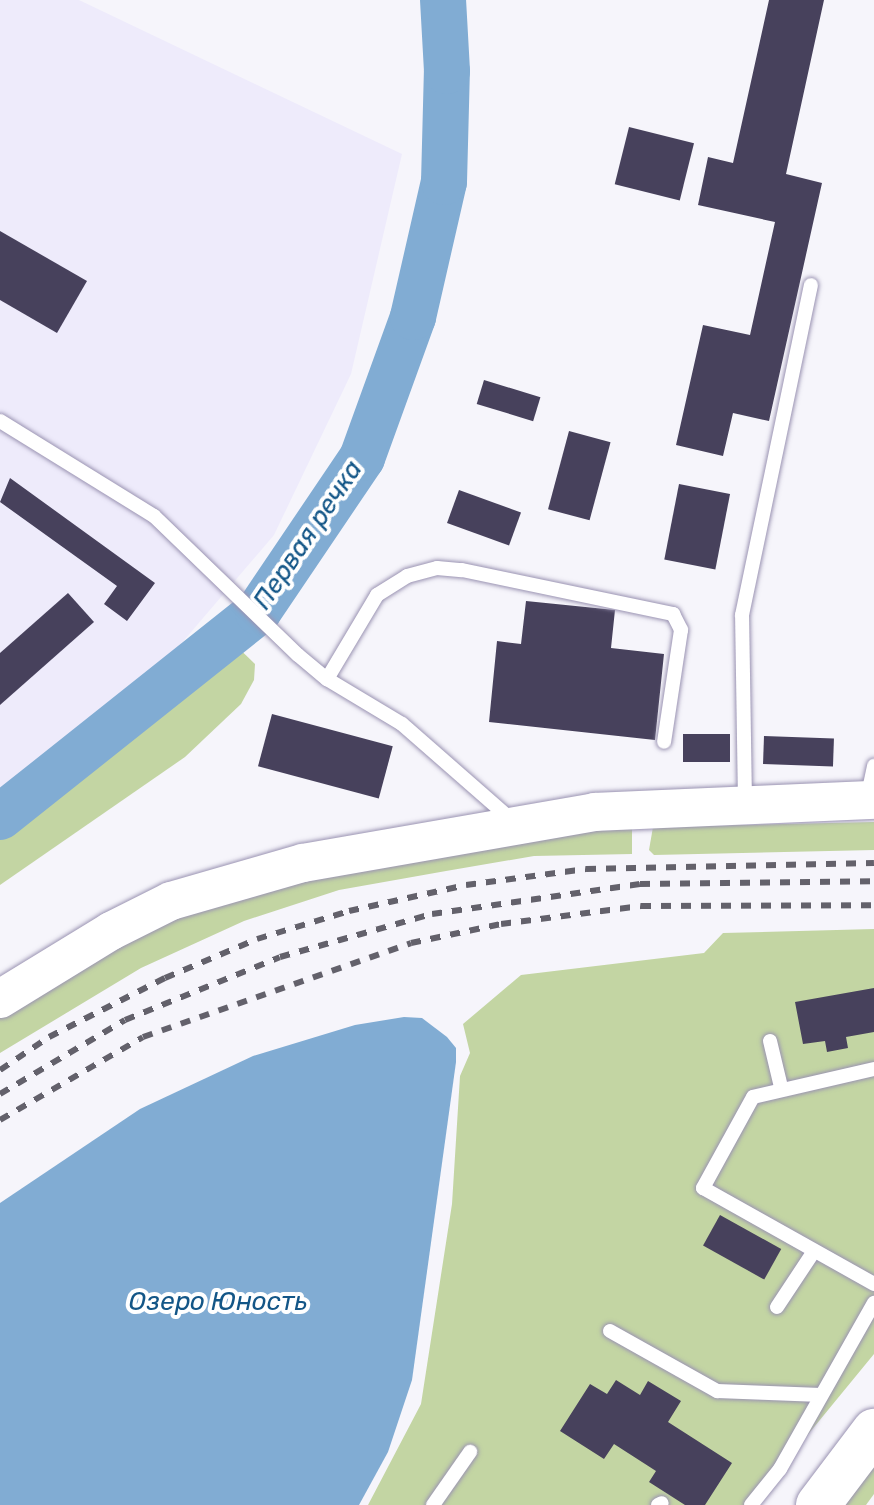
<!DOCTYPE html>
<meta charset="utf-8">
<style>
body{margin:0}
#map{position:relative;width:874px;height:1505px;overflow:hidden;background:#f6f5fb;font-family:Rubik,sans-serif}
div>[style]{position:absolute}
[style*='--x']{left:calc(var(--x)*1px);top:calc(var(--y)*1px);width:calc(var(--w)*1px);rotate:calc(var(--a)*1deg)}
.built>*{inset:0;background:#eeebfb}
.green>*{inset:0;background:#c3d5a3}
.water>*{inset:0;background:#81acd3}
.river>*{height:46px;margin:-23px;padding:0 23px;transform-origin:23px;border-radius:23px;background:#81acd3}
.building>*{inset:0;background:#47415c;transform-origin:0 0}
.roads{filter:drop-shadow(0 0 2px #9a93b2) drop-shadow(0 0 2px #9a93b2)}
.lane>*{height:14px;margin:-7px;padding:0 7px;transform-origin:7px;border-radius:7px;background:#fff}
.secondary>*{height:38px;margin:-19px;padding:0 19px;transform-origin:19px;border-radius:19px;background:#fff}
.highway>*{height:44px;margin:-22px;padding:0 22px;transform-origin:22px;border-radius:22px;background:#fff}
.rail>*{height:6px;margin-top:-3px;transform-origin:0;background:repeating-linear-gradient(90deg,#63616b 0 10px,transparent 0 20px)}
span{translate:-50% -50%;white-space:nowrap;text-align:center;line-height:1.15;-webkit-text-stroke:8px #fff;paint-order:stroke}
.water-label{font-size:26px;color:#135687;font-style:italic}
</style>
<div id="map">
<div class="built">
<i style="clip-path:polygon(0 0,79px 0,402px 154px,351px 374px,274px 535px,139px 693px,0 807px)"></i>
</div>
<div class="green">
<i style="clip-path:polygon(225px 635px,255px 664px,254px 680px,241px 704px,185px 757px,0 885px,0 817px,214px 639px)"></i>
<i style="clip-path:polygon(874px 822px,874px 850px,654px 855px,649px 850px,653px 827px)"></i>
<i style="clip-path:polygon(632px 828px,632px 854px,534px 856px,446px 871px,339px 890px,244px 921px,141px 968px,0 1053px,0 1009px,171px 909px,535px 830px)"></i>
<i style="clip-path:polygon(874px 929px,874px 1354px,750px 1505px,368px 1505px,421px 1404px,452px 1204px,460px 1076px,470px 1053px,463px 1024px,521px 975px,704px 953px,723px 933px)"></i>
<i style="clip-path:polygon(874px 1464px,874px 1494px,866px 1505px,843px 1505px)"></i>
</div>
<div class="water">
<i style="clip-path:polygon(404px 1017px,422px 1018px,447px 1037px,456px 1048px,456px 1062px,412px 1380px,388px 1452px,359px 1505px,0 1505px,0 1203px,140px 1109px,253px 1056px,355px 1025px)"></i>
</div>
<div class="river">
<i style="--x:0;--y:817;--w:330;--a:-38.5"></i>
<i style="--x:258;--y:612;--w:186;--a:-56"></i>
<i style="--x:362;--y:458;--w:150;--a:-70.1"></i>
<i style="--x:413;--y:317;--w:139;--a:-77.1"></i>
<i style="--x:444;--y:182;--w:111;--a:-88.5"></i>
<i style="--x:447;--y:71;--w:71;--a:-93.2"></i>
</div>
<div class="building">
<i style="clip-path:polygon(769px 0,824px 0,786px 174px,822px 183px,769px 421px,733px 413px,723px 456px,676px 445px,703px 325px,750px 335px,775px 222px,698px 205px,708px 157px,733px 163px)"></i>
<i style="left:629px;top:127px;width:67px;height:59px;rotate:14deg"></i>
<i style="clip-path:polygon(0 231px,87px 281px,57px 333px,0 300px)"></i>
<i style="left:484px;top:380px;width:59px;height:25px;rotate:17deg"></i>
<i style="left:569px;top:431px;width:43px;height:81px;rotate:15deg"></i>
<i style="clip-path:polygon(10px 478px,155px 583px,127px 621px,104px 604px,117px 586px,0 502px)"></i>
<i style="left:679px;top:484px;width:52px;height:77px;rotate:11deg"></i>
<i style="left:459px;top:490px;width:66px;height:35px;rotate:20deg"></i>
<i style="clip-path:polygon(68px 593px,94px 622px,0 705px,0 653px)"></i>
<i style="clip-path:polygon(526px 601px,615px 610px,611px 648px,664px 654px,655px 740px,489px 722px,497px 641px,521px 644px)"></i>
<i style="left:272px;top:714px;width:125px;height:54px;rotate:15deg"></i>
<i style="left:683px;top:734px;width:47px;height:28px"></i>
<i style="left:764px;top:736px;width:70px;height:28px;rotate:2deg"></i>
<i style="clip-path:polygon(874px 988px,874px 1032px,846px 1037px,848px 1048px,827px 1052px,825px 1041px,803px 1044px,795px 1002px)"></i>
<i style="left:720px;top:1215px;width:70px;height:35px;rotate:29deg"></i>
<i style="clip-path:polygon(616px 1380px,640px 1395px,648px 1381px,681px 1401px,668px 1422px,732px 1463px,705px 1505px,685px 1505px,649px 1482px,656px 1471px,614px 1444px,604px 1459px,560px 1431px,590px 1384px,607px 1394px)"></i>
</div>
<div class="roads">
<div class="lane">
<i style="--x:0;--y:421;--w:181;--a:31.7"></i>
<i style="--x:154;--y:516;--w:200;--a:44"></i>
<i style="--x:298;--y:655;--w:38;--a:40"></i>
<i style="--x:327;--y:679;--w:87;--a:31"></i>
<i style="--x:402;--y:724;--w:149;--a:41.2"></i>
<i style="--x:327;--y:679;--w:98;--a:-59.2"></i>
<i style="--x:377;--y:595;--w:36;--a:-32"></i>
<i style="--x:407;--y:576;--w:31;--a:-15"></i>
<i style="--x:437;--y:568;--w:25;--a:5"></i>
<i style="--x:462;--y:570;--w:216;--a:11.8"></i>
<i style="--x:673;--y:614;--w:18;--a:63"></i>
<i style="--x:681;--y:630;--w:113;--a:98.6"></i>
<i style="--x:867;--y:799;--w:34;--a:-78"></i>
<i style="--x:745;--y:802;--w:187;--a:-90.9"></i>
<i style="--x:742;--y:615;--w:337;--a:-78.2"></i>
<i style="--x:770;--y:1041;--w:47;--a:76.6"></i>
<i style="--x:874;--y:1069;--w:124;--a:167"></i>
<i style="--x:753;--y:1097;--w:104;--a:118.8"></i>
<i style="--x:703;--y:1188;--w:196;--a:29.3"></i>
<i style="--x:777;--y:1307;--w:67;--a:-56.5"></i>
<i style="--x:610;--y:1331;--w:123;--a:29.3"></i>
<i style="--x:717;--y:1391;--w:104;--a:2.2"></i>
<i style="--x:433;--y:1505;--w:65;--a:-55.1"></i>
<i style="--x:658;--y:1505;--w:4;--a:-27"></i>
<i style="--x:751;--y:1505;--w:46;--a:-51.1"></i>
<i style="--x:780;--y:1469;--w:191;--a:-60.5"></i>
</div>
<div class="secondary">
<i style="--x:0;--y:999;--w:130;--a:-31.5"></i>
<i style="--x:111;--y:931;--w:67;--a:-26.6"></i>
<i style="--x:171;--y:901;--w:137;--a:-16.1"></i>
<i style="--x:303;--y:863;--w:296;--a:-9.9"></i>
<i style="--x:595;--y:812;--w:279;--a:-2.5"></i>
</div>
<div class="highway">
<i style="--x:818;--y:1505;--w:93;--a:-52.9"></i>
</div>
</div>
<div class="rail">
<i style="--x:0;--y:1070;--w:59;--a:-34"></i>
<i style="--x:49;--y:1037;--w:130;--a:-27"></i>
<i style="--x:165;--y:978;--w:100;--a:-23"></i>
<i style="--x:257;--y:939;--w:96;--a:-16.9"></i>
<i style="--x:349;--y:911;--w:120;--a:-12.5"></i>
<i style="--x:466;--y:885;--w:121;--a:-7.6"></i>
<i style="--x:586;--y:869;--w:288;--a:-1.2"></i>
<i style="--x:0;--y:1094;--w:145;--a:-30.6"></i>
<i style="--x:125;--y:1020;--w:167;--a:-22.1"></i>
<i style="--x:280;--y:957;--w:158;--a:-15.8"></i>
<i style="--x:432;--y:914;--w:210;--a:-8.2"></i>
<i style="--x:640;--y:884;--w:234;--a:-0.7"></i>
<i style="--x:0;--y:1120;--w:165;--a:-30.1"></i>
<i style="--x:143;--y:1037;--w:284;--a:-19.3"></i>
<i style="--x:411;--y:943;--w:92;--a:-11.9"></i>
<i style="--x:501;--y:924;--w:141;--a:-7.3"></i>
<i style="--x:641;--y:906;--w:233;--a:-0.2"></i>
</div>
<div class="water-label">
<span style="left:308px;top:535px;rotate:-56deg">Первая речка</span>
<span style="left:218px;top:1302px">Озеро Юность</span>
</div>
</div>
